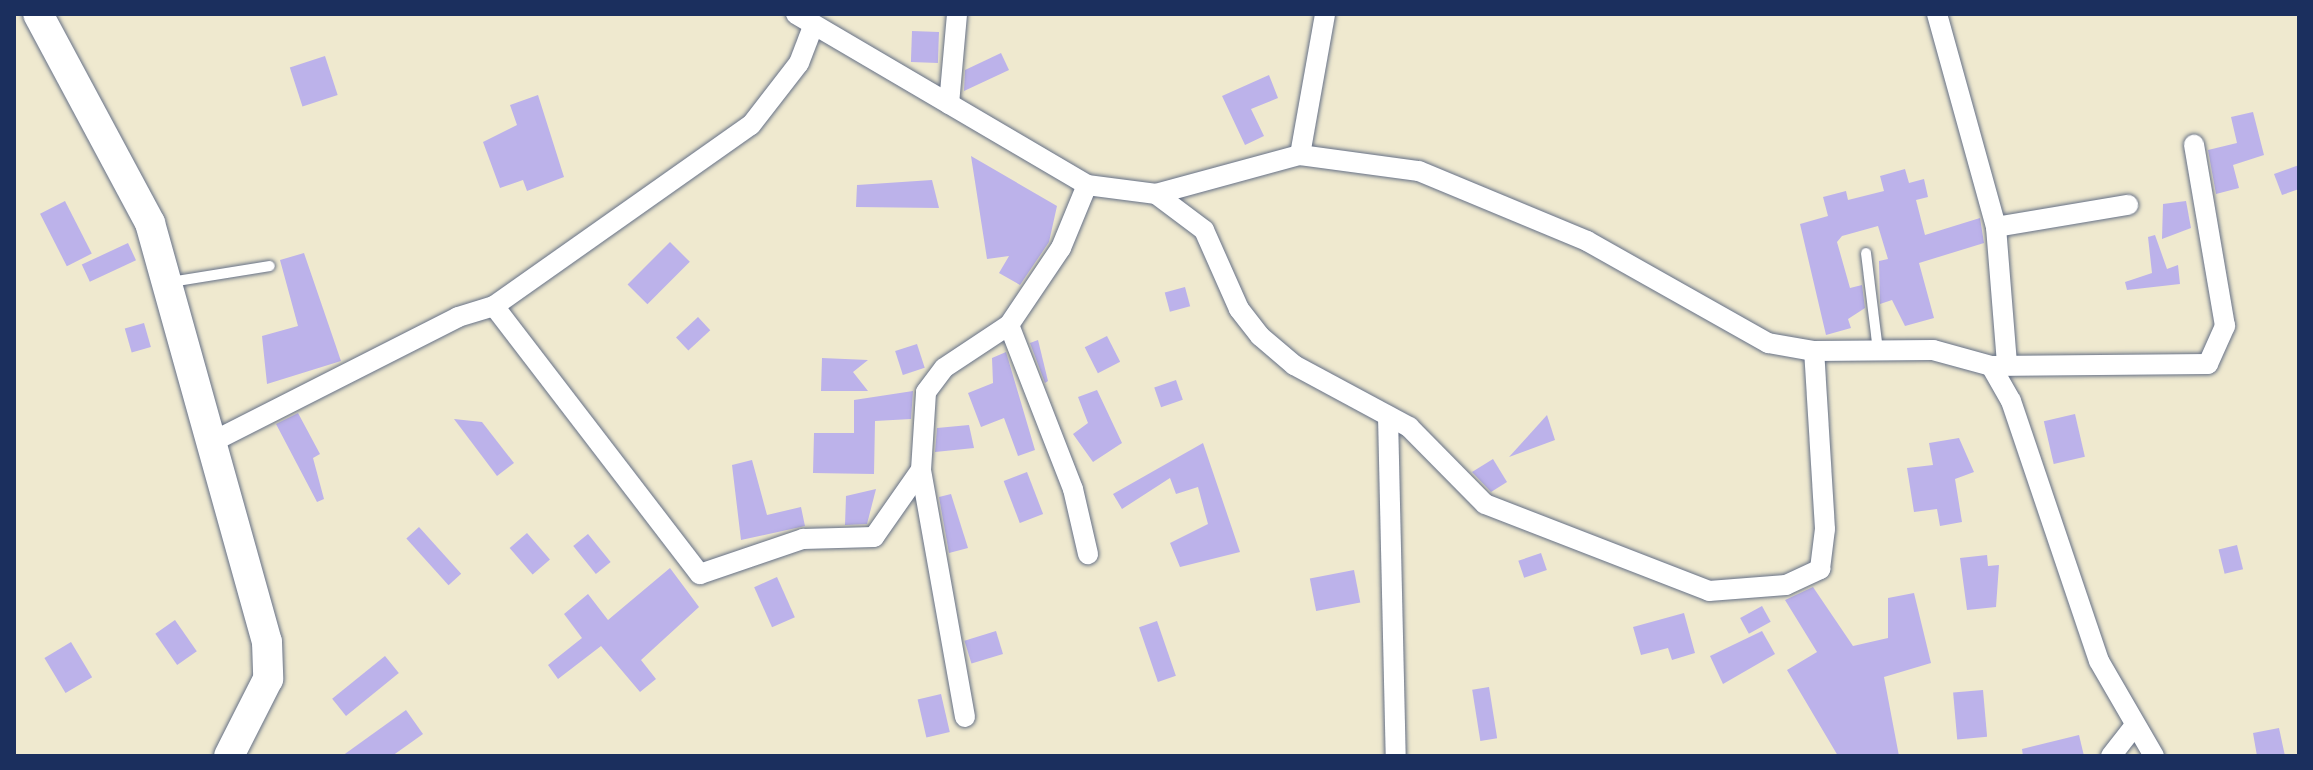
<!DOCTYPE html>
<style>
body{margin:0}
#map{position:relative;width:2313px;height:770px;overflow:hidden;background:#efe9cf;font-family:Vollkorn,serif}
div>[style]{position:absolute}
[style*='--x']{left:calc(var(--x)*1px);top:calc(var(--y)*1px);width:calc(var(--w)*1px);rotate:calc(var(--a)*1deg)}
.building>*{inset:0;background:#bcb2ea;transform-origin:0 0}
.roads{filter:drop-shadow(0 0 2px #657086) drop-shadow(0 0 2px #657086)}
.lane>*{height:10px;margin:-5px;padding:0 5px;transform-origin:5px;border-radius:5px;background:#fff}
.street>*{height:20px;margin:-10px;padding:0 10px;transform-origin:10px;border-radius:10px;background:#fff}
.secondary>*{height:30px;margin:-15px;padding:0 15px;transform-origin:15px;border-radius:15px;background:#fff}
span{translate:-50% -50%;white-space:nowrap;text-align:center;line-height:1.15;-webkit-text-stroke:6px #fdfcf7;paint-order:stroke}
.frame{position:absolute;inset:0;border:16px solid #1b2f5e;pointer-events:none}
</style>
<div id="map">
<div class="building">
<i style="left:912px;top:31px;width:27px;height:31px;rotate:2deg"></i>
<i style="clip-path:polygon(1001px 53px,1009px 70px,964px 91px,965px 70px)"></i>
<i style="left:325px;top:56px;width:41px;height:37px;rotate:72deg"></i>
<i style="clip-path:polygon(1269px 75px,1278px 98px,1251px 109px,1264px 136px,1245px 145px,1222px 96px)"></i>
<i style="clip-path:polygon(538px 95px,564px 177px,527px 191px,523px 180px,500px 188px,483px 142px,517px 125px,510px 105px)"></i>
<i style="clip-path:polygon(2253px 112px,2264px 155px,2233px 165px,2239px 188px,2216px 194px,2208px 150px,2237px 143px,2231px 117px)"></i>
<i style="clip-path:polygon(971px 156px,1057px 206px,1049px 242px,1020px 285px,999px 273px,1009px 256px,987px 259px)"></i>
<i style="clip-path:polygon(2299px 165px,2299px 189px,2282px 195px,2274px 174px)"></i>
<i style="clip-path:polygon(1905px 169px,1909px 183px,1924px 179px,1928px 197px,1916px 200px,1925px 235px,1980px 218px,1984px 243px,1919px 263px,1934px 318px,1905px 326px,1892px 300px,1880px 304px,1879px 261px,1888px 259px,1878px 226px,1842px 236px,1837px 242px,1850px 288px,1862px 285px,1865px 308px,1848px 319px,1851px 328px,1826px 335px,1800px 224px,1828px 216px,1823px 197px,1846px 191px,1848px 200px,1884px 191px,1880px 176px)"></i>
<i style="clip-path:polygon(932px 180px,939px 208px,856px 207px,857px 185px)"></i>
<i style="left:65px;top:201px;width:59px;height:28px;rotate:63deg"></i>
<i style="clip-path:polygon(2186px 201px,2191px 228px,2162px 239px,2163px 204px)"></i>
<i style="clip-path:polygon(2155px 235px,2167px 269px,2178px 265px,2180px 284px,2127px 290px,2125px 282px,2152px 273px,2148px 237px)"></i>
<i style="left:670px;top:242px;width:28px;height:60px;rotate:45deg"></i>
<i style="left:128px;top:243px;width:19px;height:51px;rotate:65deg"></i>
<i style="clip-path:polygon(304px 253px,341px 361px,267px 384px,262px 336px,298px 326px,280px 260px)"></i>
<i style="left:1185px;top:287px;width:20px;height:21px;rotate:75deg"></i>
<i style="left:698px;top:317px;width:18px;height:30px;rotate:47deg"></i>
<i style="left:144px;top:323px;width:25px;height:20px;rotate:74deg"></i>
<i style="left:1107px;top:336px;width:29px;height:25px;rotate:63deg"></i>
<i style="clip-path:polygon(1038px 340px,1048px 381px,1045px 383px,1030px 343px)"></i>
<i style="left:917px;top:344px;width:25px;height:23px;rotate:72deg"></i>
<i style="clip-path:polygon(1006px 352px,1035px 450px,1018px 456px,1004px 418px,981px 427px,968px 393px,993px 383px,992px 358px)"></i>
<i style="clip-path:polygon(822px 358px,868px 360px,853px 372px,868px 391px,821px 391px)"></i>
<i style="left:1176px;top:380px;width:21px;height:23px;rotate:71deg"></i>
<i style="clip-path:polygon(1097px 390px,1122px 443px,1093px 462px,1073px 434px,1088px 423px,1078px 397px)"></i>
<i style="clip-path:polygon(913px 391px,911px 419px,875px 421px,874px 474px,813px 473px,814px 433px,854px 433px,854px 400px)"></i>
<i style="clip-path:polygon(298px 413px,320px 454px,313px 458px,324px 499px,317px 502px,276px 424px)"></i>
<i style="left:2075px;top:414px;width:44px;height:32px;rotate:77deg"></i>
<i style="clip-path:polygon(1547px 415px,1555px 440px,1509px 457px)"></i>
<i style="clip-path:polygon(454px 419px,482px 422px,514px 463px,497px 476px)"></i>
<i style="clip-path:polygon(969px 425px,974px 448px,935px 452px,937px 428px)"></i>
<i style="clip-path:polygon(1959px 438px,1974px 472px,1955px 479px,1962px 522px,1940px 526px,1937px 509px,1914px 512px,1907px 468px,1933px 465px,1929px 443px)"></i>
<i style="clip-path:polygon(1203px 443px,1240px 552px,1180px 567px,1170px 543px,1208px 524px,1198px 487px,1176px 494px,1170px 478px,1122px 509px,1113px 494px)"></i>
<i style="clip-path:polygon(1493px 459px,1507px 482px,1491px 492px,1472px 472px)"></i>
<i style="clip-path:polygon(752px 460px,767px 515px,801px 507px,805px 526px,741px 540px,732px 465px)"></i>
<i style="left:1027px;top:472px;width:45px;height:25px;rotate:69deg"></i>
<i style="clip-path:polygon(876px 489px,867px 524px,845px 525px,846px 496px)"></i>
<i style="clip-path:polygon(951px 494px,968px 548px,949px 553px,939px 497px)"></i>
<i style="left:419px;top:527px;width:63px;height:17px;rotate:48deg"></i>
<i style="left:527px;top:533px;width:35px;height:23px;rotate:49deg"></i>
<i style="left:588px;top:534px;width:36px;height:19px;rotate:51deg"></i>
<i style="left:2237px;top:545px;width:25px;height:19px;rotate:76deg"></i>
<i style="left:1541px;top:553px;width:18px;height:24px;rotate:71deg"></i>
<i style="clip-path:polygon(1987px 555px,1988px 566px,1999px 565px,1996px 607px,1967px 610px,1960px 558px)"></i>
<i style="clip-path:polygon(670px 568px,699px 607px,641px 660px,656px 679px,640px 692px,601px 646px,558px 679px,548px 665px,582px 638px,564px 614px,588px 594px,608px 620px)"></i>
<i style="left:1354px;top:570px;width:33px;height:45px;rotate:79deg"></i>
<i style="left:777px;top:577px;width:44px;height:25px;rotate:66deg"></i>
<i style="clip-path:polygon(1813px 587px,1853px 646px,1888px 638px,1888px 598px,1914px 593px,1931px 663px,1884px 677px,1899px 756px,1838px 756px,1787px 670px,1817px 652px,1785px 600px)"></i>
<i style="left:1762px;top:606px;width:18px;height:25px;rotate:61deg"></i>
<i style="clip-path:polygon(1684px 613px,1695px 653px,1672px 660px,1668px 648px,1641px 655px,1633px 627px)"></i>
<i style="left:175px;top:620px;width:38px;height:24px;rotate:55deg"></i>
<i style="left:1157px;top:621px;width:58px;height:19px;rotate:71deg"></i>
<i style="left:996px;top:631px;width:24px;height:33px;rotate:73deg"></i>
<i style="clip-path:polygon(1762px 631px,1775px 654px,1723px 684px,1710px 656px)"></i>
<i style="left:71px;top:642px;width:41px;height:31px;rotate:59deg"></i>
<i style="left:385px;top:656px;width:22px;height:68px;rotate:51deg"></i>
<i style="left:1489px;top:687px;width:52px;height:17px;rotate:81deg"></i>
<i style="left:1983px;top:690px;width:47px;height:30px;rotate:85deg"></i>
<i style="left:941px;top:694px;width:39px;height:24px;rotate:77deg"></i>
<i style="clip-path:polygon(406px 710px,423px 734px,392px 756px,342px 756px)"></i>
<i style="clip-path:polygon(2279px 728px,2285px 756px,2257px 756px,2253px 733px)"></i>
<i style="clip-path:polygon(2079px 735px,2084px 756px,2023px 756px,2022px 749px)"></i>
</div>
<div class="roads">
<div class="lane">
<i style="--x:1866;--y:253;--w:99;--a:83"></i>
<i style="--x:171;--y:282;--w:100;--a:-9.2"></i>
</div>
<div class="street">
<i style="--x:796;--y:14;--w:338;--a:30.4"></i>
<i style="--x:1087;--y:185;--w:70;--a:7.4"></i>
<i style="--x:1156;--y:194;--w:149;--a:-15.2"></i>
<i style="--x:1300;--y:155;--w:120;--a:7.7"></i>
<i style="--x:1419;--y:171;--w:182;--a:22.6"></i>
<i style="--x:1587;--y:241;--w:208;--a:29.4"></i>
<i style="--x:1768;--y:343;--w:47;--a:9.9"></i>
<i style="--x:1814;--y:351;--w:119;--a:-0.5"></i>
<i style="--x:1933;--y:350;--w:60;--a:15.4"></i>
<i style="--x:1991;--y:366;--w:40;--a:60.3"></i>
<i style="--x:2011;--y:401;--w:274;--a:71.3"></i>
<i style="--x:2099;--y:661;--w:110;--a:59.9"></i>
<i style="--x:1937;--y:14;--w:221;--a:74.5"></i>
<i style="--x:1996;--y:227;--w:136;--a:85.4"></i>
<i style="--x:949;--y:104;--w:90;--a:-84.9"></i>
<i style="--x:1300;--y:155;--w:143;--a:-79.9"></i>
<i style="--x:1156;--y:194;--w:60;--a:36.9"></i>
<i style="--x:1204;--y:230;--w:86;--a:66.1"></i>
<i style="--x:1239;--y:309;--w:34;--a:52"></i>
<i style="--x:1260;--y:336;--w:45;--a:40.5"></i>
<i style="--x:1294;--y:365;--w:131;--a:28.3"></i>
<i style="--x:1409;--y:427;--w:108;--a:45.4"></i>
<i style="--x:1485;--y:504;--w:240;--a:21.2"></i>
<i style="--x:1709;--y:591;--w:77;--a:-4.5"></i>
<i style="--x:1786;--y:585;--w:38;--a:-25"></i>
<i style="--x:1820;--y:569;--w:40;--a:-82.9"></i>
<i style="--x:1825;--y:529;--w:178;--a:-93.5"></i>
<i style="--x:1996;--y:227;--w:134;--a:-9.5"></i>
<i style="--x:494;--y:306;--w:338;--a:52.5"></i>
<i style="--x:700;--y:574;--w:109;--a:-18.8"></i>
<i style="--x:803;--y:539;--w:71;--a:-1.6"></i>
<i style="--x:874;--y:537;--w:82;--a:-55"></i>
<i style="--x:1009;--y:325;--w:176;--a:68.7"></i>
<i style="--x:1073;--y:489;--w:67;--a:77"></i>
<i style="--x:1991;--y:366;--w:217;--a:-0.5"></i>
<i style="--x:2208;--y:364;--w:42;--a:-65.9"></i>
<i style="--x:2225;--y:326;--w:184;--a:-99.7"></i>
<i style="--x:1388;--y:416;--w:340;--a:88.7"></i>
<i style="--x:210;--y:443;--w:278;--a:-26.9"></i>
<i style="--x:458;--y:317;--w:38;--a:-17"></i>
<i style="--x:494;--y:306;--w:314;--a:-35.2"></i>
<i style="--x:751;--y:125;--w:78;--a:-52.3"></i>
<i style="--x:799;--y:63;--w:40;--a:-69"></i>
<i style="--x:965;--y:717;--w:251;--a:-100.1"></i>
<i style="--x:921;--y:470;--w:78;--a:-86.3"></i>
<i style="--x:926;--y:392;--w:30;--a:-53"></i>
<i style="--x:944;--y:368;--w:78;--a:-33.5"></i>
<i style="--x:1009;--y:325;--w:93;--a:-56"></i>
<i style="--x:1061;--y:248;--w:68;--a:-67.6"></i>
<i style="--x:2111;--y:756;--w:34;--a:-52"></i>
</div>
<div class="secondary">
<i style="--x:38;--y:14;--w:237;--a:61.8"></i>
<i style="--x:150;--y:223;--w:435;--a:74.4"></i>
<i style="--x:267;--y:642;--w:37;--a:88"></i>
<i style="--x:268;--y:679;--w:86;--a:116.9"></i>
</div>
</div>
<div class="frame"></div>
</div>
